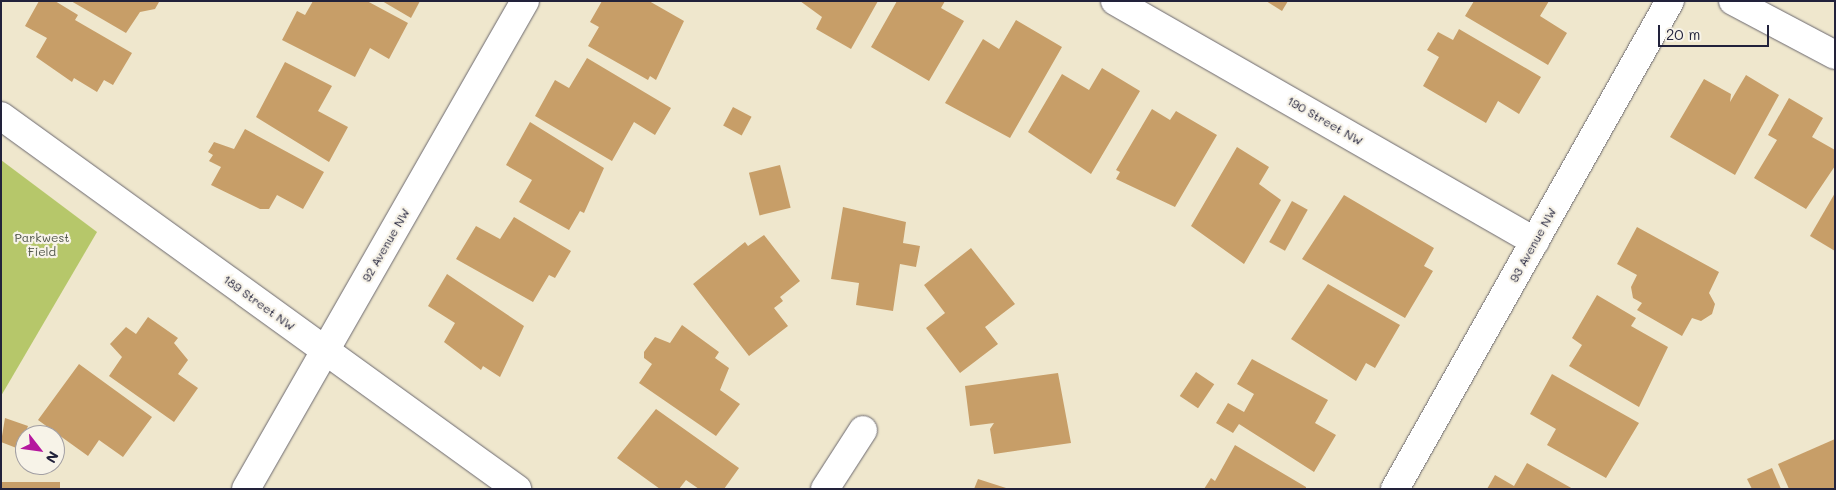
<!DOCTYPE html>
<style>
body{margin:0}
#map{position:relative;width:1836px;height:490px;overflow:hidden;background:#efe7cd;font-family:Mali,sans-serif}
div>[style]{position:absolute}
[style*='--x']{left:calc(var(--x)*1px);top:calc(var(--y)*1px);width:calc(var(--w)*1px);rotate:calc(var(--a)*1deg)}
.green>*{inset:0;background:#b6c76a}
.building>*{inset:0;background:#c79e68;transform-origin:0 0}
.roads{filter:drop-shadow(0 0 1px #6a676e) drop-shadow(0 0 1px #6a676e)}
.minor>*{height:28px;margin:-14px;padding:0 14px;transform-origin:14px;border-radius:14px;background:#fff}
span{translate:-50% -50%;white-space:nowrap;text-align:center;line-height:1.15;-webkit-text-stroke:4.5px #f7f3e8;paint-order:stroke}
.street-label{font-size:12px;color:#22223b}
.park-label{font-size:12px;color:#4e5449}
.frame{position:absolute;inset:0;border:2px solid #22223b;pointer-events:none}
.north{position:absolute;left:15px;top:425px;width:50px;height:50px;box-sizing:border-box;background:#f7f3e8;border:1px solid #a29fa3;border-radius:50%;rotate:120deg;font-size:14px;font-weight:700;line-height:20px;text-align:center;color:#22223b}
.north::after{content:'';display:block;margin:auto;width:18px;height:22px;background:#b5179e;clip-path:polygon(50% 0,100% 100%,50% 72%,0 100%)}
.scale{position:absolute;left:1658px;top:25px;width:111px;height:22px;box-sizing:border-box;border:2px solid #22223b;border-top:0;padding-left:6px;font-size:15px;line-height:18px;white-space:nowrap;color:#22223b;-webkit-text-stroke:4px #f7f3e8;paint-order:stroke}
</style>
<div id="map">
<div class="green">
<i style="clip-path:polygon(1px 160px,97px 232px,1px 396px)"></i>
</div>
<div class="building">
<i style="clip-path:polygon(39px 1px,55px 1px,78px 15px,75px 20px,132px 53px,113px 85px,104px 80px,97px 92px,74px 78px,72px 82px,36px 57px,47px 38px,25px 26px)"></i>
<i style="clip-path:polygon(71px 1px,159px 1px,159px 2px,155px 9px,140px 12px,126px 33px)"></i>
<i style="clip-path:polygon(313px 1px,367px 1px,408px 23px,389px 59px,370px 48px,355px 77px,282px 40px,297px 11px,305px 15px)"></i>
<i style="clip-path:polygon(382px 1px,420px 1px,411px 18px)"></i>
<i style="clip-path:polygon(602px 1px,649px 1px,684px 21px,656px 80px,650px 76px,648px 80px,588px 46px,599px 27px,590px 22px)"></i>
<i style="clip-path:polygon(800px 1px,878px 1px,851px 49px,816px 29px,822px 17px)"></i>
<i style="clip-path:polygon(897px 1px,945px 1px,941px 8px,964px 21px,929px 81px,871px 47px)"></i>
<i style="clip-path:polygon(1266px 1px,1288px 1px,1282px 11px)"></i>
<i style="clip-path:polygon(1474px 1px,1549px 1px,1540px 16px,1567px 33px,1548px 65px,1465px 16px)"></i>
<i style="clip-path:polygon(1016px 20px,1062px 47px,1010px 138px,945px 103px,983px 39px,999px 49px)"></i>
<i style="clip-path:polygon(1459px 29px,1541px 77px,1519px 114px,1498px 101px,1486px 123px,1423px 86px,1439px 57px,1427px 50px,1438px 32px,1453px 40px)"></i>
<i style="clip-path:polygon(587px 58px,671px 108px,655px 135px,634px 122px,612px 161px,535px 116px,555px 80px,569px 88px)"></i>
<i style="clip-path:polygon(285px 62px,332px 86px,318px 111px,348px 127px,329px 162px,256px 117px)"></i>
<i style="clip-path:polygon(1102px 68px,1140px 91px,1091px 174px,1028px 132px,1062px 74px,1089px 90px)"></i>
<i style="clip-path:polygon(1746px 75px,1779px 95px,1735px 175px,1670px 137px,1704px 79px,1731px 94px,1730px 102px)"></i>
<i style="clip-path:polygon(1789px 98px,1823px 118px,1812px 137px,1835px 150px,1835px 166px,1806px 209px,1754px 178px,1777px 140px,1768px 135px)"></i>
<i style="left:733px;top:107px;width:21px;height:21px;rotate:28deg"></i>
<i style="clip-path:polygon(1152px 109px,1170px 120px,1176px 111px,1217px 135px,1175px 207px,1116px 179px,1120px 172px,1116px 170px)"></i>
<i style="clip-path:polygon(530px 122px,604px 168px,584px 213px,580px 211px,569px 230px,519px 202px,532px 180px,506px 165px)"></i>
<i style="clip-path:polygon(245px 129px,324px 172px,303px 209px,277px 195px,269px 209px,260px 209px,211px 185px,221px 167px,209px 161px,213px 155px,208px 152px,214px 142px,234px 149px)"></i>
<i style="clip-path:polygon(1237px 147px,1269px 167px,1259px 184px,1281px 200px,1244px 264px,1191px 226px)"></i>
<i style="left:780px;top:165px;width:44px;height:32px;rotate:76deg"></i>
<i style="clip-path:polygon(1835px 193px,1835px 251px,1810px 236px)"></i>
<i style="clip-path:polygon(1344px 195px,1434px 248px,1424px 266px,1433px 271px,1405px 318px,1302px 259px)"></i>
<i style="left:1292px;top:201px;width:18px;height:47px;rotate:29deg"></i>
<i style="clip-path:polygon(843px 207px,906px 222px,903px 243px,920px 246px,916px 267px,900px 264px,893px 311px,856px 305px,859px 283px,831px 279px)"></i>
<i style="clip-path:polygon(514px 217px,571px 251px,555px 278px,549px 275px,533px 302px,456px 259px,476px 226px,500px 239px)"></i>
<i style="clip-path:polygon(1637px 227px,1719px 272px,1709px 293px,1715px 304px,1712px 314px,1701px 321px,1692px 318px,1682px 336px,1637px 310px,1642px 303px,1633px 298px,1631px 287px,1637px 275px,1617px 264px)"></i>
<i style="clip-path:polygon(764px 235px,800px 281px,780px 297px,783px 301px,774px 308px,788px 326px,749px 356px,693px 284px,745px 242px,748px 246px)"></i>
<i style="clip-path:polygon(971px 248px,1015px 304px,985px 327px,998px 344px,960px 373px,926px 328px,945px 313px,924px 285px)"></i>
<i style="clip-path:polygon(447px 274px,524px 326px,500px 377px,483px 366px,481px 370px,444px 342px,455px 323px,428px 306px)"></i>
<i style="clip-path:polygon(1328px 284px,1400px 325px,1375px 368px,1366px 363px,1356px 381px,1291px 339px)"></i>
<i style="clip-path:polygon(1597px 295px,1636px 318px,1631px 326px,1668px 347px,1639px 407px,1569px 366px,1582px 345px,1572px 338px)"></i>
<i style="clip-path:polygon(148px 317px,178px 338px,174px 343px,188px 360px,178px 374px,198px 388px,174px 422px,109px 376px,122px 357px,110px 344px,126px 327px,136px 334px)"></i>
<i style="clip-path:polygon(682px 325px,719px 352px,715px 358px,729px 368px,720px 390px,740px 404px,716px 436px,639px 383px,652px 364px,644px 358px,644px 352px,655px 337px,670px 343px)"></i>
<i style="clip-path:polygon(1252px 359px,1328px 400px,1315px 423px,1336px 435px,1314px 472px,1239px 424px,1233px 433px,1216px 423px,1228px 403px,1244px 412px,1254px 394px,1237px 384px)"></i>
<i style="clip-path:polygon(79px 364px,152px 417px,123px 457px,99px 440px,88px 456px,38px 420px)"></i>
<i style="left:1196px;top:372px;width:22px;height:29px;rotate:34deg"></i>
<i style="clip-path:polygon(1058px 373px,1071px 443px,994px 454px,990px 429px,994px 423px,970px 426px,965px 386px)"></i>
<i style="clip-path:polygon(1552px 374px,1639px 423px,1606px 478px,1547px 445px,1556px 429px,1530px 414px)"></i>
<i style="clip-path:polygon(656px 409px,739px 468px,724px 489px,699px 489px,686px 480px,679px 489px,660px 489px,617px 458px)"></i>
<i style="clip-path:polygon(5px 418px,28px 426px,19px 449px,1px 442px)"></i>
<i style="clip-path:polygon(1835px 439px,1835px 489px,1789px 489px,1778px 464px)"></i>
<i style="clip-path:polygon(1235px 445px,1306px 487px,1306px 489px,1204px 489px,1211px 478px,1215px 481px)"></i>
<i style="clip-path:polygon(1527px 463px,1573px 489px,1487px 489px,1495px 475px,1514px 486px)"></i>
<i style="clip-path:polygon(1772px 468px,1781px 489px,1752px 489px,1747px 479px)"></i>
<i style="clip-path:polygon(978px 479px,1006px 488px,1006px 489px,974px 489px)"></i>
<i style="left:1px;top:482px;width:59px;height:7px"></i>
</div>
<div class="roads">
<div class="minor">
<i style="--x:1115;--y:1;--w:484;--a:29.8"></i>
<i style="--x:1733;--y:1;--w:115;--a:27.9"></i>
<i style="--x:1;--y:116;--w:637;--a:35.86"></i>
<i style="--x:246;--y:489;--w:562;--a:-60.24"></i>
<i style="--x:825;--y:489;--w:70;--a:-57.2"></i>
<i style="--x:1395;--y:489;--w:560;--a:-60.6"></i>
</div>
</div>
<div class="street-label">
<span style="left:1325px;top:121px;rotate:30deg">190 Street NW</span>
<span style="left:386px;top:245px;rotate:-60deg">92 Avenue NW</span>
<span style="left:1533px;top:245px;rotate:-61deg">93 Avenue NW</span>
<span style="left:259px;top:303px;rotate:36deg">189 Street NW</span>
</div>
<div class="park-label">
<span style="left:42px;top:245px">Parkwest<br>Field</span>
</div>
<div class="frame"></div>
<div class="north">N</div>
<div class="scale">20 m</div>
</div>
